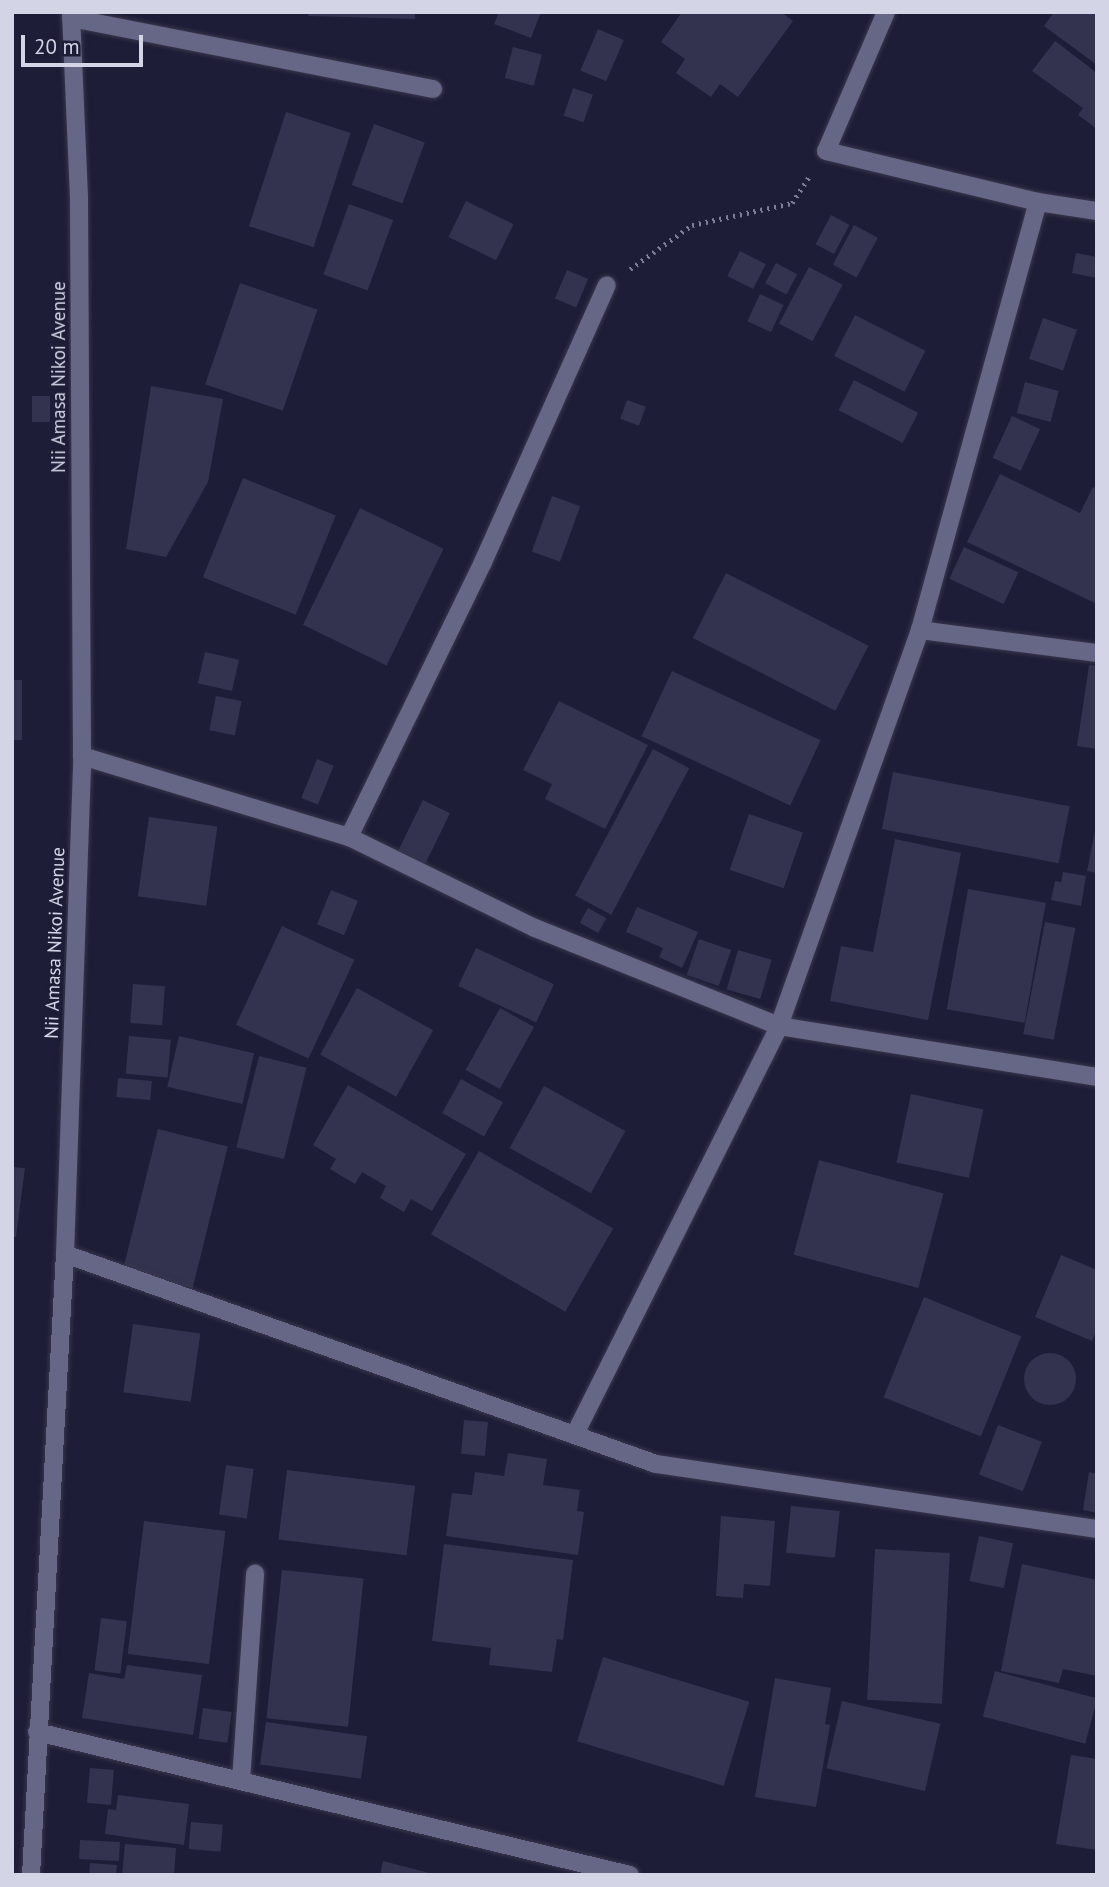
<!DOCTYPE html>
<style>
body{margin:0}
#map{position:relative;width:1109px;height:1887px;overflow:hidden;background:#1d1d37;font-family:"PT Sans",sans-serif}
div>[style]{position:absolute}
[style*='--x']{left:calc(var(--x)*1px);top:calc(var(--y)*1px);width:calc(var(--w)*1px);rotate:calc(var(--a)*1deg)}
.building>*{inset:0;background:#33334f;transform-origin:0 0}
.round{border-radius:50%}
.path>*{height:4.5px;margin-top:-2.25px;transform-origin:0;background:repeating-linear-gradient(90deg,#7d7d93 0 2px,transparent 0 7px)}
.roads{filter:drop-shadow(0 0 2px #39374d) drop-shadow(0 0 2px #39374d)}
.lane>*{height:18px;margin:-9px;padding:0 9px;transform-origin:9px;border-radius:9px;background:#666786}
.street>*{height:18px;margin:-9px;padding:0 9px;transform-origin:9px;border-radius:9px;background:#666786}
.secondary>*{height:18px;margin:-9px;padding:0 9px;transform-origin:9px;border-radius:9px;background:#666786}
span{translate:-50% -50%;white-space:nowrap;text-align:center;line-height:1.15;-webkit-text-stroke:7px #1d1d37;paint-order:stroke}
.street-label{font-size:19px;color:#d3d4e6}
.frame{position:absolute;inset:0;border:14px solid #d3d4e6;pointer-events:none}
.scale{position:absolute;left:21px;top:35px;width:122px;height:32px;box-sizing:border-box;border:4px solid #d3d4e6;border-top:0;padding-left:9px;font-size:21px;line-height:24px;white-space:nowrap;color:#d3d4e6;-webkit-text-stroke:5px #1d1d37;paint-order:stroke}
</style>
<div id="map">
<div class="building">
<i style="clip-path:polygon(309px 12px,415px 12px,415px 19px,308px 16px)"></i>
<i style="clip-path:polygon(499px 12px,541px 12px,531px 38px,494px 24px)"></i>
<i style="clip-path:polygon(682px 12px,781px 12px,793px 21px,738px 97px,720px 84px,711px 97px,676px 73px,685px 59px,661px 42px)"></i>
<i style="clip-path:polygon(1054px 12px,1097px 12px,1097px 65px,1044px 26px)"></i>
<i style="left:598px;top:29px;width:28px;height:45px;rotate:23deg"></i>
<i style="clip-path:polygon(1055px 41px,1097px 73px,1097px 129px,1078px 115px,1083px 108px,1032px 71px)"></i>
<i style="left:513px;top:47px;width:30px;height:32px;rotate:15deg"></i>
<i style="left:573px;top:88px;width:21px;height:29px;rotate:19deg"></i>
<i style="left:286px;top:112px;width:68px;height:120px;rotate:18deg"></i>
<i style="left:374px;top:124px;width:54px;height:65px;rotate:20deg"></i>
<i style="left:466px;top:201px;width:53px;height:40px;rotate:26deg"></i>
<i style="left:349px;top:204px;width:47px;height:75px;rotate:20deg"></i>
<i style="left:831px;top:215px;width:21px;height:33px;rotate:28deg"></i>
<i style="left:854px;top:225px;width:27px;height:45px;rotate:28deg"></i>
<i style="left:740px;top:251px;width:29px;height:28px;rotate:27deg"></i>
<i style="clip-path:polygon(1076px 253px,1097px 257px,1097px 278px,1072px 273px)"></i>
<i style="left:776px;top:263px;width:24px;height:23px;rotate:28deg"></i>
<i style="left:809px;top:267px;width:38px;height:64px;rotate:28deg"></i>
<i style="left:567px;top:270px;width:23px;height:31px;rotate:23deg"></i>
<i style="left:240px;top:283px;width:82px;height:107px;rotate:19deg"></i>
<i style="left:760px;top:294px;width:26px;height:30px;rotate:25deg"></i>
<i style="left:855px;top:315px;width:79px;height:46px;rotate:27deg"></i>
<i style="left:1043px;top:318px;width:36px;height:43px;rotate:19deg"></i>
<i style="left:854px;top:380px;width:72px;height:34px;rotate:27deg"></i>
<i style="left:1025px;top:382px;width:35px;height:32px;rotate:15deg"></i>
<i style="clip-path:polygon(151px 386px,223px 399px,208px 482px,166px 557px,126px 549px)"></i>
<i style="left:32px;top:396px;width:18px;height:26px"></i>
<i style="left:627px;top:400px;width:20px;height:20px;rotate:20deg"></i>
<i style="left:1012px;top:416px;width:31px;height:46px;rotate:25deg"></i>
<i style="clip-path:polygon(1000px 474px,1080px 513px,1093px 487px,1097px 489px,1097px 604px,967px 542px)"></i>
<i style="left:243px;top:478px;width:100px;height:107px;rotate:22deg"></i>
<i style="left:552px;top:496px;width:30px;height:59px;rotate:20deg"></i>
<i style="left:360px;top:508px;width:93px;height:130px;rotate:26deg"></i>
<i style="left:964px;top:547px;width:60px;height:35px;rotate:25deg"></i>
<i style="left:726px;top:573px;width:160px;height:73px;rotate:27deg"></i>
<i style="left:205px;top:652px;width:35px;height:32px;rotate:13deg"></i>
<i style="clip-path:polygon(1089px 665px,1097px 666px,1097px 749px,1077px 746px)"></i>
<i style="left:672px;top:671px;width:164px;height:72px;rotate:25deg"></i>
<i style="left:12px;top:680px;width:10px;height:60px"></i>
<i style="left:216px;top:696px;width:26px;height:35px;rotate:11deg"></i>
<i style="clip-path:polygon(559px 701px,648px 745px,605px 829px,545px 799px,552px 784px,523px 770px)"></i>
<i style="left:653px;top:749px;width:41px;height:166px;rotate:28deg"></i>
<i style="left:317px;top:759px;width:18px;height:42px;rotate:22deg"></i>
<i style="left:893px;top:772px;width:180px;height:58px;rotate:11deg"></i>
<i style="left:423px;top:800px;width:30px;height:56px;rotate:26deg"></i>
<i style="left:749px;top:814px;width:57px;height:59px;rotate:19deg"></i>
<i style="left:149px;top:817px;width:69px;height:80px;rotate:8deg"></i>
<i style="clip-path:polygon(1097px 821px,1097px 873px,1087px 871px)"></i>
<i style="clip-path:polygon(895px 839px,961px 853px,928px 1020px,830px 1001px,841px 946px,873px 952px)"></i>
<i style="clip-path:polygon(1063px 872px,1086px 876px,1081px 906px,1051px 900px,1055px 881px,1061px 882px)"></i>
<i style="left:968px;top:889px;width:79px;height:122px;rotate:10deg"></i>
<i style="left:331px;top:890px;width:29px;height:37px;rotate:22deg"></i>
<i style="clip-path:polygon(637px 907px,698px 932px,682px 968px,659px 957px,663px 948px,626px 932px)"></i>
<i style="left:588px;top:908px;width:21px;height:17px;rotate:29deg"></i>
<i style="left:1045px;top:922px;width:31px;height:114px;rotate:11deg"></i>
<i style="left:282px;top:926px;width:80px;height:109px;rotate:25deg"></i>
<i style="left:699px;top:939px;width:34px;height:38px;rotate:19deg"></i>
<i style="left:476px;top:948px;width:86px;height:42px;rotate:25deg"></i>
<i style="left:738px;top:950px;width:35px;height:41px;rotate:16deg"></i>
<i style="left:133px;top:984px;width:32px;height:39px;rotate:4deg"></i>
<i style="left:357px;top:988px;width:87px;height:76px;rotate:29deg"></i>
<i style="left:500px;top:1008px;width:39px;height:71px;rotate:29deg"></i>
<i style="left:129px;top:1036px;width:42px;height:38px;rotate:5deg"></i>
<i style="left:179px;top:1036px;width:77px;height:52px;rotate:13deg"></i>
<i style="left:259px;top:1056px;width:49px;height:94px;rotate:14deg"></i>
<i style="left:118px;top:1078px;width:34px;height:19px;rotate:5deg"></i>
<i style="left:461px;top:1079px;width:48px;height:39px;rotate:29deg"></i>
<i style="clip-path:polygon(348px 1085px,466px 1154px,432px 1211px,411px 1199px,404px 1212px,380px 1198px,386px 1186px,362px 1172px,355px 1184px,330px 1169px,336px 1159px,313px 1145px)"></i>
<i style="left:544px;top:1086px;width:93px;height:71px;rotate:29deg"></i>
<i style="left:911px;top:1094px;width:74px;height:70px;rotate:12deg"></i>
<i style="left:158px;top:1129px;width:72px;height:146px;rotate:14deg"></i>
<i style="left:479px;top:1151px;width:155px;height:96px;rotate:30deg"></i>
<i style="left:819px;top:1160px;width:129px;height:98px;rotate:15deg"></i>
<i style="clip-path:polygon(12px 1167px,25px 1168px,16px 1237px,12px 1237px)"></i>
<i style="clip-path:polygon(1061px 1255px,1097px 1270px,1097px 1329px,1092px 1341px,1035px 1317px)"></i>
<i style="left:924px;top:1297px;width:105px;height:108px;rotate:22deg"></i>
<i style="left:133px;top:1324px;width:68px;height:69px;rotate:8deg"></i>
<i class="round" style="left:1024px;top:1353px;width:52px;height:52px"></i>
<i style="left:464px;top:1420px;width:24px;height:34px;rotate:5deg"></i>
<i style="left:998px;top:1425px;width:47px;height:53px;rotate:21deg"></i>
<i style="clip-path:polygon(508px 1453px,547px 1459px,543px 1485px,580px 1490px,577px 1511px,584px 1512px,578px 1555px,446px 1536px,452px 1493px,472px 1495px,475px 1472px,504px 1476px)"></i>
<i style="left:226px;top:1465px;width:28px;height:50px;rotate:8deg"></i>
<i style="left:287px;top:1470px;width:129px;height:70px;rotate:7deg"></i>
<i style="clip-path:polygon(1089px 1472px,1097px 1474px,1097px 1513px,1083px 1510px)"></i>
<i style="left:791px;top:1506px;width:49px;height:47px;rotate:6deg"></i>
<i style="clip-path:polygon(721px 1516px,775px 1521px,770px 1586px,744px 1584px,743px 1598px,716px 1596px)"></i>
<i style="left:144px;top:1521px;width:82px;height:134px;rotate:7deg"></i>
<i style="left:979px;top:1536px;width:35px;height:46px;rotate:12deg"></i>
<i style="clip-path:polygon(444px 1544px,573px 1560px,563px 1640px,557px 1639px,552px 1672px,489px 1665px,491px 1648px,432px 1641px)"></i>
<i style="left:875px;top:1549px;width:75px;height:151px;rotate:3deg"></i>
<i style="clip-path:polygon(1022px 1564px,1097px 1580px,1097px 1676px,1063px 1669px,1059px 1683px,1001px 1671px)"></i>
<i style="left:282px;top:1570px;width:82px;height:149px;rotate:6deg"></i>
<i style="left:101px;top:1618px;width:26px;height:53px;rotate:7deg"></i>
<i style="left:603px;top:1657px;width:153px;height:88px;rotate:17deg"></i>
<i style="clip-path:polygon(127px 1665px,202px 1675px,193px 1735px,82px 1718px,89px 1673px,124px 1679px)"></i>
<i style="left:995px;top:1671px;width:106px;height:47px;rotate:15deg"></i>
<i style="clip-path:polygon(775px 1678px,831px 1688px,825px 1724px,830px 1725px,816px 1807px,755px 1797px)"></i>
<i style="left:842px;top:1701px;width:101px;height:69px;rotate:13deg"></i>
<i style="left:203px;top:1708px;width:29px;height:31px;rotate:8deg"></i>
<i style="left:266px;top:1722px;width:102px;height:43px;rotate:8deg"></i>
<i style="clip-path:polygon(1071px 1755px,1097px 1759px,1097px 1850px,1056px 1844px)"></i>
<i style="left:90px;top:1768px;width:24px;height:35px;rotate:5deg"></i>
<i style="clip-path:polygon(118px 1795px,189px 1804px,184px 1845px,105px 1834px,108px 1809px,116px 1810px)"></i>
<i style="left:191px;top:1822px;width:32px;height:27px;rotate:5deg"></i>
<i style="left:80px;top:1840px;width:40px;height:19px;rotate:3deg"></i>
<i style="clip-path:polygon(125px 1844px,176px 1848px,174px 1875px,122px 1875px)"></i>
<i style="clip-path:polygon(383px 1861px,433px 1874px,433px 1875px,380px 1875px)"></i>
<i style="clip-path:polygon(90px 1863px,117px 1865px,116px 1875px,89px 1875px)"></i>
</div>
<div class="path">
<i style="--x:630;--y:269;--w:76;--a:-35.4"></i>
<i style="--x:692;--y:225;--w:102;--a:-12.4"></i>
<i style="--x:792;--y:203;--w:33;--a:-57"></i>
</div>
<div class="roads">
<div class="lane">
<i style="--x:241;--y:1781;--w:208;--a:-86.1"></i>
</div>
<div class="street">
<i style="--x:886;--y:12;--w:151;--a:113.3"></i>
<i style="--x:826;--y:151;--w:218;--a:13.5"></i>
<i style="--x:1038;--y:202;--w:60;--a:8.7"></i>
<i style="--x:71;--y:18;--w:369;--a:11.1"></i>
<i style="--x:920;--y:630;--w:178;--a:7.4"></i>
<i style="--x:82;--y:756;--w:279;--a:16.9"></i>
<i style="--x:349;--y:837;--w:207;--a:26.1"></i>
<i style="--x:535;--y:928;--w:263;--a:21.9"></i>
<i style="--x:779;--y:1026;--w:322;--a:9.1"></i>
<i style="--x:349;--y:837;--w:306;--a:-64"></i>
<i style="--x:483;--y:562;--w:303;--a:-65.9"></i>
<i style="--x:65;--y:1254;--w:627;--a:19.56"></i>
<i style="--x:656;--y:1464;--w:446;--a:8.4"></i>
<i style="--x:575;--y:1434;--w:456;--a:-63.4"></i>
<i style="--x:779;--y:1026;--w:420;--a:-70.4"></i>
<i style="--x:920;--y:630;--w:444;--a:-74.6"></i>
<i style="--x:37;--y:1732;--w:610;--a:13.56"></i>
</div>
<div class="secondary">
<i style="--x:31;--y:1875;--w:622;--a:-86.87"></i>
<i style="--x:65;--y:1254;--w:498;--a:-88"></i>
<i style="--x:82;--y:756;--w:559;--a:-90.31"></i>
<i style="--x:79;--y:197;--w:185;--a:-92.5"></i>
</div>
</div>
<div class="street-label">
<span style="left:59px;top:377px;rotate:-90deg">Nii Amasa Nikoi Avenue</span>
<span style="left:55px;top:943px;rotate:-88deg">Nii Amasa Nikoi Avenue</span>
</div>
<div class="frame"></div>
<div class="scale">20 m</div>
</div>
